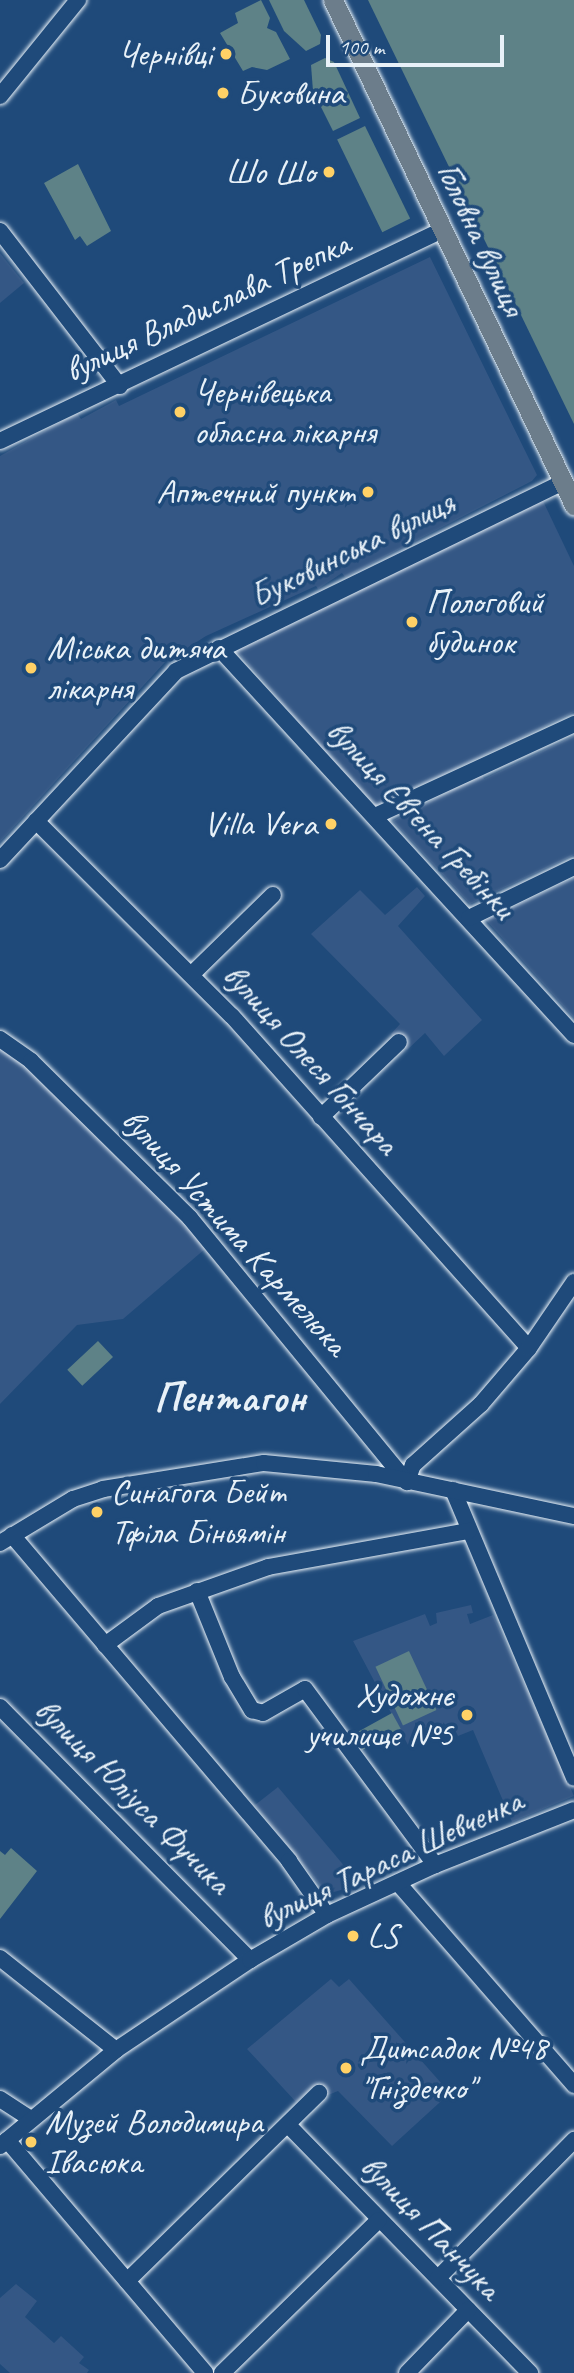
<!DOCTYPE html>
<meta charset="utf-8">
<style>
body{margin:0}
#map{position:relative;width:574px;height:2373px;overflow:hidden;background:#1f4a7a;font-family:Caveat,sans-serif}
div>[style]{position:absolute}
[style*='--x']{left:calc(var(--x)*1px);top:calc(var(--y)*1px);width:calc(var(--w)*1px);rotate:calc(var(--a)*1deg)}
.built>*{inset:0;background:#345785}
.green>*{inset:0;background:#5e8287;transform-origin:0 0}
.roads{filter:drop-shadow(0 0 2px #e8f1f8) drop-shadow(0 0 2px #e8f1f8)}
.minor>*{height:16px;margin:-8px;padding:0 8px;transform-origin:8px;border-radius:8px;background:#1f4a7a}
.major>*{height:19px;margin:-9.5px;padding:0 9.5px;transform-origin:9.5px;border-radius:9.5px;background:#6c7d8b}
.dots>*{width:19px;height:19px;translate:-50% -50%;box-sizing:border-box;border:4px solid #1f4a7a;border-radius:50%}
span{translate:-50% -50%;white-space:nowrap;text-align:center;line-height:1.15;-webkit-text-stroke:7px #1f4a7a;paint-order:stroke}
.poi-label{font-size:35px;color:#e8f1f8}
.right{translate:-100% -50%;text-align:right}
.left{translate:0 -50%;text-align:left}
.street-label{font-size:35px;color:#e8f1f8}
.district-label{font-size:42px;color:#e8f1f8;font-weight:700}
.scale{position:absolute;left:326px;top:35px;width:178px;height:32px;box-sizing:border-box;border:4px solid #e8f1f8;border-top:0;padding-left:9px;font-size:21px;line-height:24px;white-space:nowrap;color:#e8f1f8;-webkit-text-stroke:5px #1f4a7a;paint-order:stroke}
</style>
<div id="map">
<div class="built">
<i style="clip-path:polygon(0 253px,24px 283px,0 303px)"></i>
<i style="clip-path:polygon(430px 257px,537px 475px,532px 481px,345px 577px,342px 573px,318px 589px,316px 586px,206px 636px,165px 662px,0 842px,0 456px,77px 413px,81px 419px,116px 400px,119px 406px)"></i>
<i style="clip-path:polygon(543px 501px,574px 566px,574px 712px,374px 808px,236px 650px)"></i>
<i style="clip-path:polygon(574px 736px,574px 855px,495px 892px,470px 904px,393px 821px,482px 774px,484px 779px)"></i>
<i style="clip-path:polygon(574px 878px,574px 1018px,486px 920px)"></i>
<i style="clip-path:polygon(417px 887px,425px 896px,398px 926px,482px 1020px,444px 1056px,425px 1033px,407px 1050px,391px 1034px,400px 1024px,311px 934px,360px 890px,385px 915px)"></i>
<i style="clip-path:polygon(0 1041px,212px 1243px,123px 1319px,77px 1325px,0 1404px)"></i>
<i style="clip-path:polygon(471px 1605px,473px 1613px,467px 1614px,470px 1624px,493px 1615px,574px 1796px,512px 1822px,473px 1730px,458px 1736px,454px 1728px,444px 1732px,442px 1728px,408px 1745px,353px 1641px,425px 1614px,430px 1626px,437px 1623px,436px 1613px)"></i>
<i style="clip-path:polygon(278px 1787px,346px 1868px,355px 1886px,327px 1894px,255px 1805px)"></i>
<i style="clip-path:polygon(331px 1979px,339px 1987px,349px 1979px,450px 2093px,392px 2146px,338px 2091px,323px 2097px,313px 2087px,296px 2102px,247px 2049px)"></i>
<i style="clip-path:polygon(16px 2284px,37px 2301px,25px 2317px,54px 2343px,61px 2336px,84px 2357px,79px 2363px,89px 2370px,87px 2373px,10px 2373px,0 2364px,0 2298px)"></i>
</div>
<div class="green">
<i style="clip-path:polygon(261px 0,270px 18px,267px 28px,276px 32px,290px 59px,267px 70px,252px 67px,243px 71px,220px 33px,238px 23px,235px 13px)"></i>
<i style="clip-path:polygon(269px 0,304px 0,321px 35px,320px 44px,306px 51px,284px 31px)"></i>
<i style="clip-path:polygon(368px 0,574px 0,574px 424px,536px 346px)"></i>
<i style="clip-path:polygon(325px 58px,334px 62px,360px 118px,333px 131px,313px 91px,311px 65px)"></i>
<i style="left:365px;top:126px;width:103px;height:31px;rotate:64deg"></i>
<i style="clip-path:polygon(78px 164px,111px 231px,87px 246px,80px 236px,75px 240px,44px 183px)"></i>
<i style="left:98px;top:1341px;width:22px;height:42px;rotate:47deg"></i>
<i style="left:409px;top:1651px;width:65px;height:37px;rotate:65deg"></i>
<i style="left:392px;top:1713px;width:18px;height:44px;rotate:61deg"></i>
<i style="clip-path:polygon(11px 1848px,37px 1871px,0 1919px,0 1851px,5px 1855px)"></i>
</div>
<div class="roads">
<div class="minor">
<i style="--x:0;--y:96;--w:124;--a:-50.9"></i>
<i style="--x:0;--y:231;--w:196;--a:52.3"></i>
<i style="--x:0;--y:441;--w:490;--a:-25.5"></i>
<i style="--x:219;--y:648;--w:525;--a:47.47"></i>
<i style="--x:375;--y:816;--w:219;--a:-24.8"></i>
<i style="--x:36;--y:821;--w:276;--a:44.9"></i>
<i style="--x:232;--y:1016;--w:445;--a:48.2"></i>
<i style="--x:0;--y:860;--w:258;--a:-47"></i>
<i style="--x:176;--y:671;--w:429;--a:-26"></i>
<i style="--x:469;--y:918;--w:117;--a:-25.9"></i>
<i style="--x:192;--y:974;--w:113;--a:-44.3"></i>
<i style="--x:0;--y:1039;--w:38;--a:35"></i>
<i style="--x:31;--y:1061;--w:223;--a:44.6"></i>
<i style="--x:190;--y:1218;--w:342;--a:50.6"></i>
<i style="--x:321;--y:1117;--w:108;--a:-43.9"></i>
<i style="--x:407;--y:1482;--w:18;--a:-71"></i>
<i style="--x:413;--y:1465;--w:91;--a:-41.9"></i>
<i style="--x:481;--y:1404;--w:74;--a:-49.4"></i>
<i style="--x:529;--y:1348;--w:80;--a:-55.7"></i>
<i style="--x:453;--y:1490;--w:312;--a:67.2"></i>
<i style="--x:12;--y:1535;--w:428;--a:49.6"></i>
<i style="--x:289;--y:1861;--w:66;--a:54.9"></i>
<i style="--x:0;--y:1543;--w:85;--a:-31.1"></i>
<i style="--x:73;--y:1499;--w:32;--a:-18"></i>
<i style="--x:103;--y:1489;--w:163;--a:-9.2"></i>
<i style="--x:264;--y:1463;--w:113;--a:5.6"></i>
<i style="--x:376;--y:1474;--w:202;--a:12"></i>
<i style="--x:197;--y:1591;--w:93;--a:67.9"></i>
<i style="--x:232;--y:1677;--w:39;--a:59"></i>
<i style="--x:252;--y:1710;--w:11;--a:15"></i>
<i style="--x:263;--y:1713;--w:48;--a:-29.7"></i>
<i style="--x:305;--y:1689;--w:219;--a:53.5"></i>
<i style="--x:105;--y:1645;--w:66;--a:-36.3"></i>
<i style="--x:158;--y:1606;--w:117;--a:-19.5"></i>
<i style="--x:268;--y:1567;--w:204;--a:-10.2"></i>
<i style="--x:0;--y:1707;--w:356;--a:45.3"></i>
<i style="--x:398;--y:1883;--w:268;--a:48.9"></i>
<i style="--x:0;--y:1958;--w:148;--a:38.4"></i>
<i style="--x:0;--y:2099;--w:37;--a:33"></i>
<i style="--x:288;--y:2125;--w:347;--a:45.7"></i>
<i style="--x:7;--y:2140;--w:306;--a:49.6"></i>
<i style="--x:0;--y:2146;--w:151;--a:-39.6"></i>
<i style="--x:116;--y:2050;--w:161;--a:-33.9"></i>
<i style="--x:250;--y:1960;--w:89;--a:-30.3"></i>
<i style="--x:327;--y:1915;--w:119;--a:-24.8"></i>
<i style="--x:435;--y:1865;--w:149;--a:-21.6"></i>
<i style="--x:438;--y:2278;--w:194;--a:-45.4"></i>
<i style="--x:127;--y:2281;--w:269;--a:-44.4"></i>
<i style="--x:222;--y:2373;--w:219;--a:-44.3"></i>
<i style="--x:407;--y:2373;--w:88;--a:-45.9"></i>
</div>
<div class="major">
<i style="--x:333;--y:0;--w:560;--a:64.49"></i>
</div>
</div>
<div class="dots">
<i style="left:226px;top:54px;background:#ffd166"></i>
<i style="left:223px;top:93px;background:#ffd166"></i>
<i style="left:329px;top:172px;background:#ffd166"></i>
<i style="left:180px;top:412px;background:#ffd166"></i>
<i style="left:368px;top:492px;background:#ffd166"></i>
<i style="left:412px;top:622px;background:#ffd166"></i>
<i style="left:31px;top:668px;background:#ffd166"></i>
<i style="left:331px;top:824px;background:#ffd166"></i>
<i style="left:97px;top:1512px;background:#ffd166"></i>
<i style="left:467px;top:1715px;background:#ffd166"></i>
<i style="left:353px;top:1936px;background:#ffd166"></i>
<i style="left:346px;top:2068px;background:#ffd166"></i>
<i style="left:31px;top:2142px;background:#ffd166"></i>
</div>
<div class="poi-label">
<span class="right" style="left:212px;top:54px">Чернівці</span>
<span class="left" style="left:237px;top:93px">Буковина</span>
<span class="right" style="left:315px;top:172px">Шо Шо</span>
<span class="left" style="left:194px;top:412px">Чернівецька<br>обласна лікарня</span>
<span class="right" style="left:354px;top:492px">Аптечний пункт</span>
<span class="left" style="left:426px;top:622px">Пологовий<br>будинок</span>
<span class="left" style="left:47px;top:668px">Міська дитяча<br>лікарня</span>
<span class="right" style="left:317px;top:824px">Villa Vera</span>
<span class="left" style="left:111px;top:1512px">Синагога Бейт<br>Тфіла Біньямін</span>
<span class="right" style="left:453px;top:1715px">Художнє<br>училище №5</span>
<span class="left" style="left:367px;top:1936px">LS</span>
<span class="left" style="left:360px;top:2068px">Дитсадок №48<br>"Гніздечко"</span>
<span class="left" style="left:45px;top:2142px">Музей Володимира<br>Івасюка</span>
</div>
<div class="street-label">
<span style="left:481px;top:239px;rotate:65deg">Головна вулиця</span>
<span style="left:207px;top:307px;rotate:-25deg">вулиця Владислава Трепка</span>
<span style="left:352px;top:549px;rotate:-26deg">Буковинська вулиця</span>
<span style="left:421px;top:819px;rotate:47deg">вулиця Євгена Гребінки</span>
<span style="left:311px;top:1059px;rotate:48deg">вулиця Олеся Гончара</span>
<span style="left:235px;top:1232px;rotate:48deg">вулиця Устима Кармелюка</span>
<span style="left:133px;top:1796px;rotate:45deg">вулиця Юліуса Фучика</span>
<span style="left:390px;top:1859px;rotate:-25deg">вулиця Тараса Шевченка</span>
<span style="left:431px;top:2227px;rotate:46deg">вулиця Панчука</span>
</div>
<div class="district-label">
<span style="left:230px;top:1398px">Пентагон</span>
</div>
<div class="scale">100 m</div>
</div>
